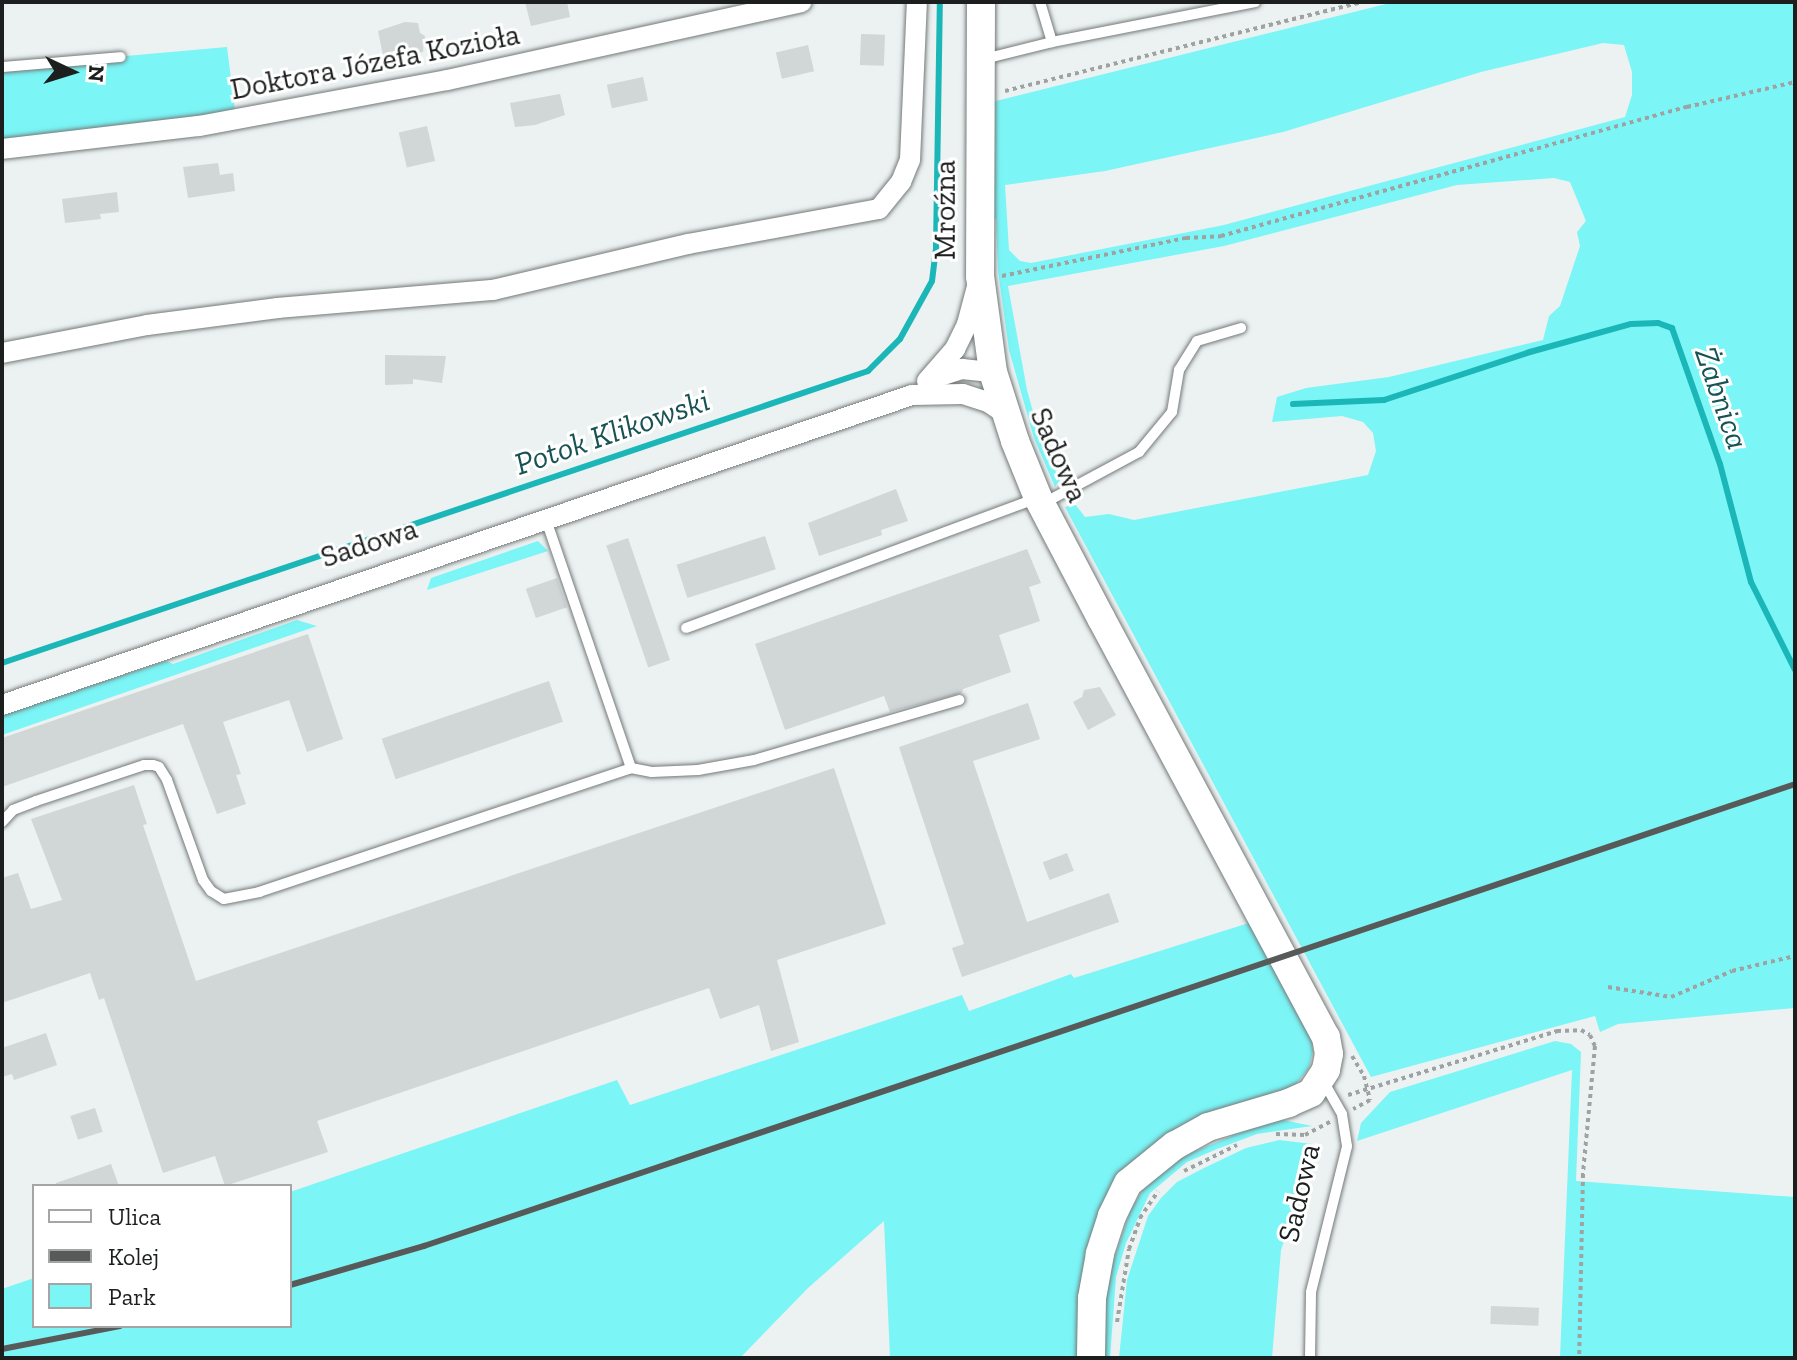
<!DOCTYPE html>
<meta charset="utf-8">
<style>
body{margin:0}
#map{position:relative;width:1797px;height:1360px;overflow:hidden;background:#ecf2f1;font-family:"Zilla Slab",serif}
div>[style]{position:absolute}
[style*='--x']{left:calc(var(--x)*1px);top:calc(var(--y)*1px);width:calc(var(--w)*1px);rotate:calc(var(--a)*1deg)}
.green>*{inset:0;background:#7bf5f6}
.stream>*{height:6px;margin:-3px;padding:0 3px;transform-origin:3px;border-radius:3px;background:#1ab6b8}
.building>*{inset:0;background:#d1d6d6;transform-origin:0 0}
.path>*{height:4px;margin-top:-2px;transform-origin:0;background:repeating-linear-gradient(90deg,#9ea2a2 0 4px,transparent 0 8px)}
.roads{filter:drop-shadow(0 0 2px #747979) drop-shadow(0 0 2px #747979)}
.service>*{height:10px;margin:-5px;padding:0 5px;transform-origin:5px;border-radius:5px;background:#fff}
.minor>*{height:20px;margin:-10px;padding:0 10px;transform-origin:10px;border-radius:10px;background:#fff}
.secondary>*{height:28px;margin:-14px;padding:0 14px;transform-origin:14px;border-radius:14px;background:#fff}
.rail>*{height:6px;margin:-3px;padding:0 3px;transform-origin:3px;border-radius:3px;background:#575a59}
span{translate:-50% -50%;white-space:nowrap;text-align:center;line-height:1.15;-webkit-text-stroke:6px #fff;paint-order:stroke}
.street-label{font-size:30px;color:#1d1f1f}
.water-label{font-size:32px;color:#185253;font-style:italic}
.frame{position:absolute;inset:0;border:4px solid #1d1f1f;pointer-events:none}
.legend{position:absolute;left:32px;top:1184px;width:260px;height:144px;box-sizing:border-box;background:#fff;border:2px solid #a5a5a5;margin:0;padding:10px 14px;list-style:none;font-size:24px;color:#1d1f1f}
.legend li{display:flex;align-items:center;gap:16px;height:40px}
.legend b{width:40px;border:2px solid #a5a5a5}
.north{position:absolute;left:32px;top:32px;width:80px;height:80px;-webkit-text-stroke:6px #fff;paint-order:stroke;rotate:94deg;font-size:22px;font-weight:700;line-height:32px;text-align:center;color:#1d1f1f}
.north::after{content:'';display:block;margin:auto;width:28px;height:36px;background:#1d1f1f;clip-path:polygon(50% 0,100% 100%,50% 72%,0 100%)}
</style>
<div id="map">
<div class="green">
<i style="clip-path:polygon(evenodd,1394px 2px,1795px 2px,1795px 1008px,1618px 1024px,1600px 1032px,1595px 1016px,1371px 1077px,1065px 507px,1075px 504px,1085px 517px,1109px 514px,1134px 520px,1368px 475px,1376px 451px,1373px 433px,1363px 422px,1342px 416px,1272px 422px,1277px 397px,1306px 388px,1389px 377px,1543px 340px,1549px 316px,1560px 306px,1580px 246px,1577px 232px,1586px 221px,1570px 182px,1554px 178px,1457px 185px,1224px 246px,1008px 286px,1027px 390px,1042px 444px,1060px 480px,1055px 487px,1034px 438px,1009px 350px,998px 271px,996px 219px,990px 218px,992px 102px,1394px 2px,1603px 43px,1624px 45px,1632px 72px,1632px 95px,1625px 117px,1224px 225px,1031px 263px,1020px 261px,1009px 250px,1005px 185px,1105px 171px,1283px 132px,1481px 72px,1603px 43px)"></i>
<i style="clip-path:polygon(227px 47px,236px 119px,2px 149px,2px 67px)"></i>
<i style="clip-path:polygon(538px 541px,548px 551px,427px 590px,431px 578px)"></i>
<i style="clip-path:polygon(297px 620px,317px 626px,2px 735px,2px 715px,166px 661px,173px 664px)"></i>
<i style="clip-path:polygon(1252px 922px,1311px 1036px,1313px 1051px,1309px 1068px,1296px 1084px,1129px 1165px,1081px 1358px,890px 1358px,884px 1221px,808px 1288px,740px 1358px,2px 1358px,2px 1289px,34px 1278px,34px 1326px,290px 1326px,290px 1192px,617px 1080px,630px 1105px,962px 995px,969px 1011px,1071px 974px,1074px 978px)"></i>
<i style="clip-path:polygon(1555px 1041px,1571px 1044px,1581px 1052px,1576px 1181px,1795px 1197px,1795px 1358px,1560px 1358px,1572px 1070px,1357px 1141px,1361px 1123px,1390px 1092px)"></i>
<i style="clip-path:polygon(1283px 1120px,1312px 1126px,1257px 1134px,1217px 1149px,1187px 1162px,1150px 1193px,1126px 1243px,1116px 1277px,1110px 1358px,1103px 1358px,1106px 1298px,1113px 1262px,1131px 1209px,1143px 1190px,1173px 1162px,1191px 1153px,1258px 1125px)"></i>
<i style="clip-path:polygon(1279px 1140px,1312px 1144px,1313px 1156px,1281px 1250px,1272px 1358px,1119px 1358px,1127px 1280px,1148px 1216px,1161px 1198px,1177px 1182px,1204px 1168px,1246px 1148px)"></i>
</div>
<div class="stream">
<i style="--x:1293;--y:404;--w:91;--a:-2.5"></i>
<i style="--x:1384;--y:400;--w:154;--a:-18.2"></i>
<i style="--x:1530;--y:352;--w:105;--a:-15.5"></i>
<i style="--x:1631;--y:324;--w:27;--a:-2"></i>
<i style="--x:1658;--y:323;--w:15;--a:20"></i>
<i style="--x:1672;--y:328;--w:144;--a:70.6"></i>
<i style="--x:1720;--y:464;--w:122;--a:75.3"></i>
<i style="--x:1751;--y:582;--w:98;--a:63.4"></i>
<i style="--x:2;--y:663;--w:914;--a:-18.63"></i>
<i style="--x:868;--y:371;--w:45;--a:-45"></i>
<i style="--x:900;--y:339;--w:66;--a:-61.1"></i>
<i style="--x:932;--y:281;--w:34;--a:-83"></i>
<i style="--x:936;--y:247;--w:245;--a:-89.1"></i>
</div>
<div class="building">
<i style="clip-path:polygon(525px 2px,567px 2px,570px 17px,531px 26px)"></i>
<i style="clip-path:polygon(405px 22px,418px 23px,420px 33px,425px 36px,423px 52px,384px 60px,378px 31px)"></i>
<i style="left:861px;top:34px;width:24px;height:31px;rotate:2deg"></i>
<i style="left:808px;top:45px;width:27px;height:33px;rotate:77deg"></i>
<i style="left:643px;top:77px;width:24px;height:37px;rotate:78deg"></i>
<i style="clip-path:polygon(560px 94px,565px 115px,535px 125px,515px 127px,510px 103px)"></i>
<i style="left:427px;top:126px;width:36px;height:29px;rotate:77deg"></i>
<i style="clip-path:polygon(218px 163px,220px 175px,233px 173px,235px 191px,188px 198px,183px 167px)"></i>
<i style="clip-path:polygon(117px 192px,119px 212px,100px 214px,101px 219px,65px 223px,62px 199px)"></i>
<i style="clip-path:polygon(385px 355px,446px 356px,442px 383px,413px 379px,413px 384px,385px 385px)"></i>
<i style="clip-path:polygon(896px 489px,908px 521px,881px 530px,882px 535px,819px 556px,808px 523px)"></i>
<i style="left:765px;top:536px;width:35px;height:93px;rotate:72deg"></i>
<i style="left:628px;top:538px;width:129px;height:23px;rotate:71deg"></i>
<i style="clip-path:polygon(1027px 549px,1041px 583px,1029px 587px,1040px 621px,999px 635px,1011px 672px,963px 689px,962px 693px,890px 712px,884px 696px,785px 730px,755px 644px)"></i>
<i style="left:557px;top:578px;width:31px;height:33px;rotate:71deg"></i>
<i style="clip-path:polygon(308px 634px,343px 739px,307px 752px,289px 700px,223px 722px,241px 774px,236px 775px,246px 804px,217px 814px,183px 724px,2px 787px,2px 738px)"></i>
<i style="left:549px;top:681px;width:43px;height:177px;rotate:71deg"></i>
<i style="clip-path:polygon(1100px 687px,1116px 715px,1088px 730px,1073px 702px,1082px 697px,1084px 690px)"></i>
<i style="clip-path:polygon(1028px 703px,1040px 739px,973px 761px,1027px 922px,1109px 893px,1119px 922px,962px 977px,952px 948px,964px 944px,899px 747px)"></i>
<i style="clip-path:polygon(834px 768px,886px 924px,777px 960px,799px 1042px,771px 1051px,759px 1005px,720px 1019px,709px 988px,317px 1121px,328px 1152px,225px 1186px,215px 1156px,163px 1173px,104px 998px,99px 1000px,90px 973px,2px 1003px,2px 878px,18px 873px,31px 909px,62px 900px,31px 819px,134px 785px,147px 824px,143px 825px,196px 981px)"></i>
<i style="left:1067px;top:853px;width:19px;height:26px;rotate:69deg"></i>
<i style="clip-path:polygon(46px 1033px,57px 1065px,14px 1080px,12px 1074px,2px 1077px,2px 1048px)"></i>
<i style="left:95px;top:1108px;width:25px;height:26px;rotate:72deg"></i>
<i style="clip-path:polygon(111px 1164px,119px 1186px,56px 1186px,56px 1183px)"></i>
<i style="left:1491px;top:1306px;width:48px;height:18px;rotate:2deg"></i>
</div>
<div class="path">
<i style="--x:1005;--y:91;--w:367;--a:-14"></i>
<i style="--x:1002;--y:276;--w:188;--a:-11.7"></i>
<i style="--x:1186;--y:238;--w:35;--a:-3"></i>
<i style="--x:1221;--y:236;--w:484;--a:-15.5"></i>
<i style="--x:1687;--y:107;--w:111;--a:-13"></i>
<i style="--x:1608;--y:987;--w:64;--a:9"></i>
<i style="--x:1671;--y:997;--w:66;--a:-23.1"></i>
<i style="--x:1732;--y:971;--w:65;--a:-13.4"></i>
<i style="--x:1352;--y:1056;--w:23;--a:59"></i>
<i style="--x:1364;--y:1076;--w:25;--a:76"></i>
<i style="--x:1370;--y:1100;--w:19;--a:152"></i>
<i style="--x:1348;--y:1095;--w:219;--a:-17"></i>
<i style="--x:1557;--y:1031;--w:24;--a:-2"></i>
<i style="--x:1581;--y:1030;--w:10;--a:29"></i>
<i style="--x:1590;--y:1035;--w:12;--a:66"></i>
<i style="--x:1595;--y:1046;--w:129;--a:95.4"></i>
<i style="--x:1583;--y:1174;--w:184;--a:91.2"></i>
<i style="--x:1276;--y:1134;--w:29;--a:2"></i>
<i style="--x:1305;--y:1135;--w:30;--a:-28"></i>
<i style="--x:1184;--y:1171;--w:59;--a:-26.1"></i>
<i style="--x:1117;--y:1322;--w:74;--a:-80.7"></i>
<i style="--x:1129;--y:1249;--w:33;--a:-70"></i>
<i style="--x:1140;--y:1218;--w:32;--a:-56"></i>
</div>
<div class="roads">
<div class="service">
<i style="--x:1040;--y:2;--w:42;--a:73.3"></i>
<i style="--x:1052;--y:42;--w:207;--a:-11.1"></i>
<i style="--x:984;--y:59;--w:70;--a:-14"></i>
<i style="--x:2;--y:67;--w:119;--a:-4.8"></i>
<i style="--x:1044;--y:503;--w:108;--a:-28.2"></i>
<i style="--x:1139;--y:452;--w:52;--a:-50.5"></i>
<i style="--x:1172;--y:412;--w:43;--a:-80.5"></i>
<i style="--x:1179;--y:370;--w:34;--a:-58"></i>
<i style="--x:1197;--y:341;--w:46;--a:-16.5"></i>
<i style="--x:686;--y:628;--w:374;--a:-20.3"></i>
<i style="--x:631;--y:768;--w:21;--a:11"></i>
<i style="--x:652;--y:772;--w:46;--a:-2.5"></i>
<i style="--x:698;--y:770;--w:57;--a:-10.1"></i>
<i style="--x:754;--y:760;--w:214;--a:-16.3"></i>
<i style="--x:2;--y:822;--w:16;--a:-47"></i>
<i style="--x:13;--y:810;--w:25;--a:-21"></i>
<i style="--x:36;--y:801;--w:114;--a:-18.4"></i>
<i style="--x:144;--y:765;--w:9;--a:0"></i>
<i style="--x:153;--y:765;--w:6;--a:18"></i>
<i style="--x:159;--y:767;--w:15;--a:58"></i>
<i style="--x:167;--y:780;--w:106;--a:70.2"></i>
<i style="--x:203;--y:880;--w:14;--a:54"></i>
<i style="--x:211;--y:891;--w:15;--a:32"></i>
<i style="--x:224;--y:899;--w:36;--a:-11"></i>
<i style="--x:259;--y:892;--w:392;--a:-18.4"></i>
<i style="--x:631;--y:768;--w:262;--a:-108.9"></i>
<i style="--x:1310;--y:1358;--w:66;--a:-89.1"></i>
<i style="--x:1311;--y:1292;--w:150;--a:-76.1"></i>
<i style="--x:1347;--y:1146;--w:32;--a:-99"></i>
<i style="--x:1342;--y:1114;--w:40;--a:-119.7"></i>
</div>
<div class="minor">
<i style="--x:2;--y:149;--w:198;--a:-6.7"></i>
<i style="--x:199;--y:126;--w:252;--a:-10.5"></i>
<i style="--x:447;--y:80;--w:363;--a:-12.4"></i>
<i style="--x:2;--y:353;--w:148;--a:-10.9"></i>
<i style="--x:147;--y:325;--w:132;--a:-7.4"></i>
<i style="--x:278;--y:308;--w:216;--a:-4.8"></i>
<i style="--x:493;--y:290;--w:200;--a:-13.3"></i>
<i style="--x:688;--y:244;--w:194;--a:-10.4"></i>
<i style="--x:879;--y:209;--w:35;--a:-51"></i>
<i style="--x:901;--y:182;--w:24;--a:-68"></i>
<i style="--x:910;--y:160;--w:158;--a:-87.5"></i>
<i style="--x:931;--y:379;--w:33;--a:-18"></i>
<i style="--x:962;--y:369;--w:31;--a:6"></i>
<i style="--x:927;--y:381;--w:43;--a:-48.8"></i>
<i style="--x:955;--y:349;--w:28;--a:-64"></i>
<i style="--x:967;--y:324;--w:42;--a:-75"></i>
<i style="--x:2;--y:705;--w:961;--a:-18.81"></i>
<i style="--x:912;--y:395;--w:51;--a:-1.1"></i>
<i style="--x:963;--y:394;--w:26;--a:18"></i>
<i style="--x:988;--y:402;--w:23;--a:34"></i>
</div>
<div class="secondary">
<i style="--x:981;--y:2;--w:274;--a:90.2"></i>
<i style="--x:980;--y:276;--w:97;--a:82.3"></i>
<i style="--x:993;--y:372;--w:72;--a:72.3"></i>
<i style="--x:1015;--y:441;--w:61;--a:68"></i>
<i style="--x:1038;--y:498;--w:136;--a:62.3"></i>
<i style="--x:1101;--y:618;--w:476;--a:61.8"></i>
<i style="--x:1326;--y:1037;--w:17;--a:80"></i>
<i style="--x:1329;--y:1054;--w:16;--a:101"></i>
<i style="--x:1326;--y:1070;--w:27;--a:123"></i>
<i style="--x:1311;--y:1093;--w:24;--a:156"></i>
<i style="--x:1289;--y:1103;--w:84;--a:163.5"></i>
<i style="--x:1208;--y:1127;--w:38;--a:151"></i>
<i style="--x:1175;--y:1145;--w:60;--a:141"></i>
<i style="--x:1128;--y:1183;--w:37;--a:116"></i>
<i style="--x:1112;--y:1216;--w:40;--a:108"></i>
<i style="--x:1100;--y:1254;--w:45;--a:100.3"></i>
<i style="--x:1092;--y:1298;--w:60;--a:91"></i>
</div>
</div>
<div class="rail">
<i style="--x:290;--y:1285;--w:140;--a:-16.2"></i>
<i style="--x:424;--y:1246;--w:1447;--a:-18.62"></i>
<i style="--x:2;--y:1349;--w:120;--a:-11"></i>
</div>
<div class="street-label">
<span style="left:375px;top:62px;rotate:-11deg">Doktora Józefa Kozioła</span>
<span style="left:945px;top:210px;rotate:-90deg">Mroźna</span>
<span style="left:1059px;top:455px;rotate:66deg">Sadowa</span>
<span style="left:369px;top:543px;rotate:-18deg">Sadowa</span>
<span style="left:1299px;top:1193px;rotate:-77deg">Sadowa</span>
</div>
<div class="water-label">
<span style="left:1722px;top:398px;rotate:71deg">Żabnica</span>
<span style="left:612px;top:432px;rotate:-19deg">Potok Klikowski</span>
</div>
<div class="frame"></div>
<ul class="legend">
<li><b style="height:10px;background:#fff"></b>Ulica</li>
<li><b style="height:10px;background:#575a59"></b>Kolej</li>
<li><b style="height:22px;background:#7bf5f6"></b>Park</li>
</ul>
<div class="north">N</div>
</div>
